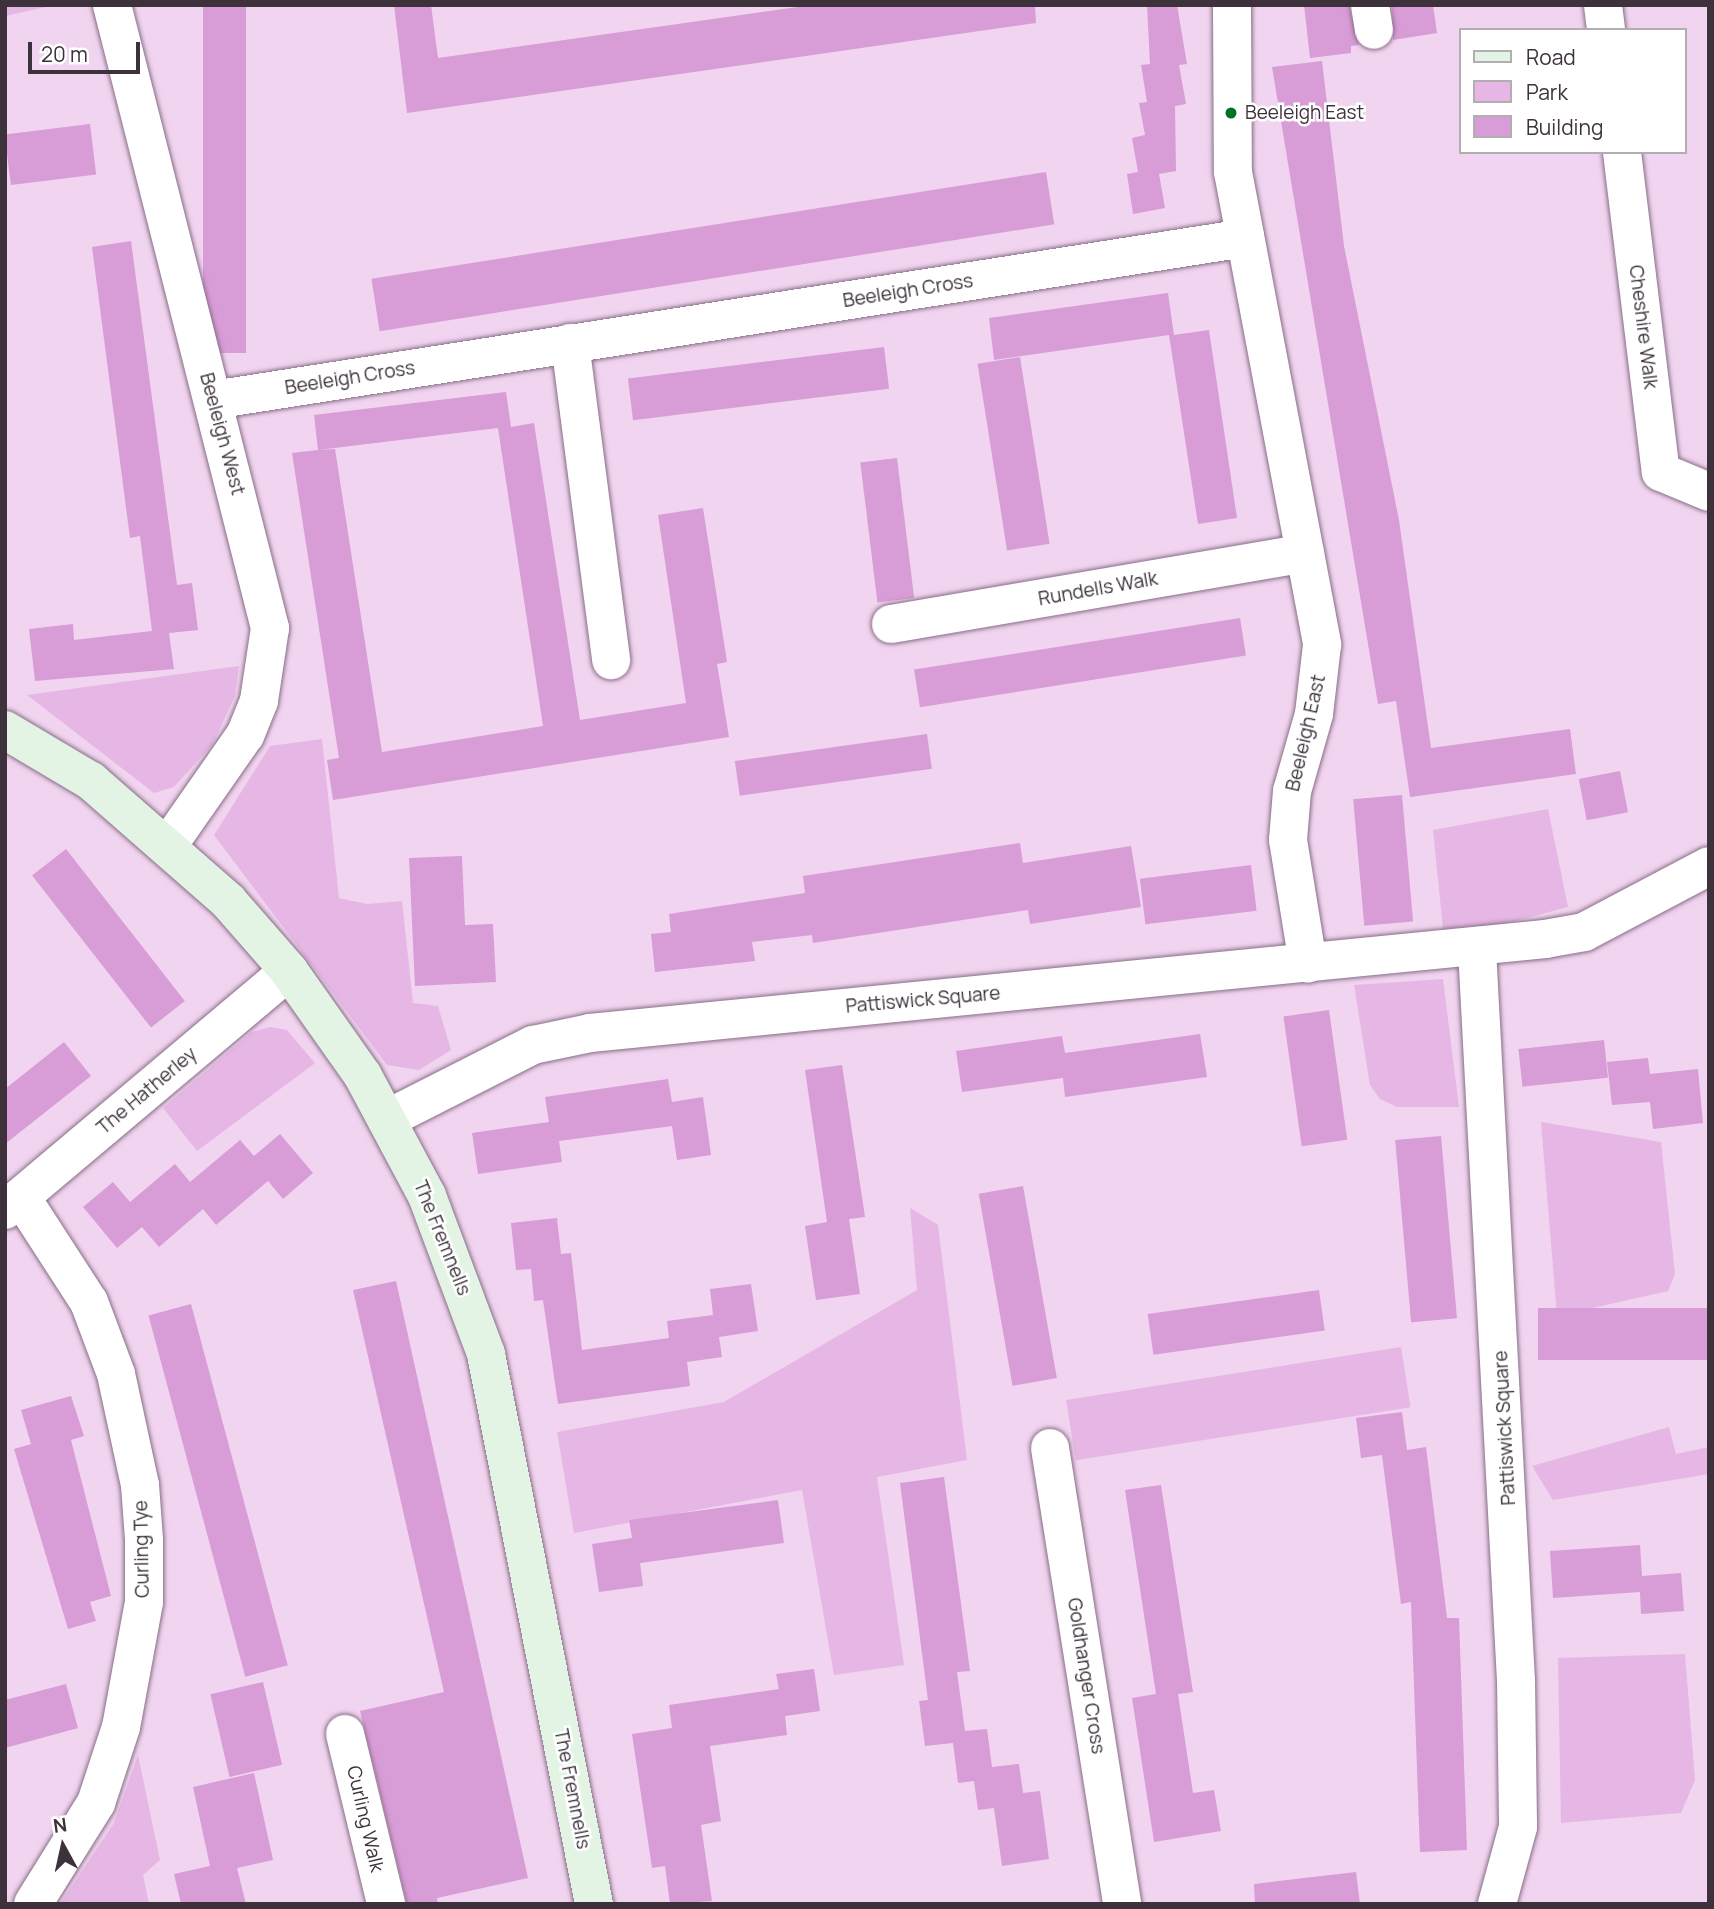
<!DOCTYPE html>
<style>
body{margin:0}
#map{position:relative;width:1714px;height:1909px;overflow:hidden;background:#f1d4ef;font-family:Manrope,sans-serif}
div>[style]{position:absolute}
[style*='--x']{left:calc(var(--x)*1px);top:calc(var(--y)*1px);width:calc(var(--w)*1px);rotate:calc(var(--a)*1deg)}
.green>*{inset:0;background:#e6b7e4;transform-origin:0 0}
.building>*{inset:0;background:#d89cd7;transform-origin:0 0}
.roads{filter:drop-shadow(0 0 2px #886e87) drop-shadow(0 0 2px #886e87)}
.street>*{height:38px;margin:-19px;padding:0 19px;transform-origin:19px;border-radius:19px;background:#fff}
.secondary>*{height:38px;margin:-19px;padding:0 19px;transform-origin:19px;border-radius:19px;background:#e3f4e5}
.dots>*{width:19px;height:19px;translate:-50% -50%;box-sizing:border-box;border:4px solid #fff;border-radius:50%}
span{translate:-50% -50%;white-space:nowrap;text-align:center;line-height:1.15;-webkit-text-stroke:5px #fff;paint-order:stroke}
.poi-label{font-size:19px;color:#3d323c}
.left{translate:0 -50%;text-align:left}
.street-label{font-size:19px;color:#3d323c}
.frame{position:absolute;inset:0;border:7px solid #3d323c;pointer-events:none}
.legend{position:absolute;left:1459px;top:28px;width:228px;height:126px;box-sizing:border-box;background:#fff;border:2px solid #b1adb1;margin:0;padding:9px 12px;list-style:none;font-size:21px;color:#3d323c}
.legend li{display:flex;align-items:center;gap:14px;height:35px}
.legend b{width:35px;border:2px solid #b1adb1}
.north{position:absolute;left:28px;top:1811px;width:70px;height:70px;-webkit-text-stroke:5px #fff;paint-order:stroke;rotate:352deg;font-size:19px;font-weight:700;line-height:28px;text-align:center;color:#3d323c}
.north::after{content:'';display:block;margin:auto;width:24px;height:32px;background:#3d323c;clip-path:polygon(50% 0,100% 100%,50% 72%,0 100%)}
.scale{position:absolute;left:28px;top:42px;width:112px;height:32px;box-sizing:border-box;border:4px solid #3d323c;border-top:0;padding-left:9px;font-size:21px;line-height:24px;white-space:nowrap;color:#3d323c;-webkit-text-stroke:5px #fff;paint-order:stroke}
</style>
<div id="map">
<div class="green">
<i style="clip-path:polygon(5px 5px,55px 5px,5px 16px)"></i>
<i style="clip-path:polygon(239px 666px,235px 696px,212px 745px,174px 787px,154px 793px,27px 695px)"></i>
<i style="clip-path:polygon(322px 739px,339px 898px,367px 904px,402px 901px,413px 1003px,438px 1006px,451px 1050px,419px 1070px,387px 1065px,214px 835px,270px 746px)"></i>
<i style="clip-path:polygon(1548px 809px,1568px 907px,1500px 925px,1443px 929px,1433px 830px)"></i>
<i style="clip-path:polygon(1443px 979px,1459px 1107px,1397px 1107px,1380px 1099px,1370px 1085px,1354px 985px)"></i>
<i style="clip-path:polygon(270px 1027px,287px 1030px,315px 1063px,197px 1151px,163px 1108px,252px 1032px)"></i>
<i style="clip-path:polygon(1541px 1122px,1661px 1142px,1675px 1274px,1668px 1291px,1557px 1316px)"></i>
<i style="clip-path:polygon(910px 1208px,938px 1225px,967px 1460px,877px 1477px,904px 1665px,834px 1675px,802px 1490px,574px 1533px,557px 1432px,724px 1402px,917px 1290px)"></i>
<i style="left:1401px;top:1347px;width:61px;height:339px;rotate:81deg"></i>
<i style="clip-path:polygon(1669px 1427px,1676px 1454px,1709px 1447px,1709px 1474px,1553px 1500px,1532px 1466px)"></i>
<i style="clip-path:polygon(1685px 1654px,1695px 1780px,1681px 1813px,1561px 1823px,1558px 1658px)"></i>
<i style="clip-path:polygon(138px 1755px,160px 1860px,143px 1875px,149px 1904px,60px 1904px,114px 1823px)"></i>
</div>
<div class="building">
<i style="left:203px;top:5px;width:43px;height:348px"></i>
<i style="clip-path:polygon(394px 5px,431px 5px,438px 58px,812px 5px,1035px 5px,1036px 23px,407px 113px)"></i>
<i style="clip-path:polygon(1147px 5px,1177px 5px,1187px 64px,1179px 65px,1186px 104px,1175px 106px,1176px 171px,1159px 174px,1165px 208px,1133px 214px,1127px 174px,1138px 172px,1132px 138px,1145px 135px,1139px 103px,1147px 102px,1141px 65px,1150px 64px)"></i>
<i style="clip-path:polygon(1304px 5px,1349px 5px,1359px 45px,1351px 46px,1351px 53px,1310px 58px)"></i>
<i style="clip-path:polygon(1392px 5px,1433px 5px,1437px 33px,1393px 40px)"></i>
<i style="clip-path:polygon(1322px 61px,1344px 246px,1399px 520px,1431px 748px,1570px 729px,1576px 774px,1410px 797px,1396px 701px,1378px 704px,1272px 67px)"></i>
<i style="left:90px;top:124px;width:51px;height:86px;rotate:83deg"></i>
<i style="left:1046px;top:172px;width:53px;height:683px;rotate:81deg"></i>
<i style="clip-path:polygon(131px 241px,177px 585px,192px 583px,198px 630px,169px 633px,174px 669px,35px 681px,29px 629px,73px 624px,74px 640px,152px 631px,140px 536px,130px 538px,92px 247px)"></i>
<i style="clip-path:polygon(1168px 293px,1174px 335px,1209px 330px,1237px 518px,1198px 524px,1169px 335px,994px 360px,989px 318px)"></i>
<i style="left:884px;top:347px;width:42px;height:258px;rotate:83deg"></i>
<i style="left:1020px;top:357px;width:189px;height:43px;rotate:81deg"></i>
<i style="clip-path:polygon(evenodd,506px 392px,511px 427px,534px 423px,580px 720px,686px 703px,658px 515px,703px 508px,727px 662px,717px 664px,729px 737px,333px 800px,327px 760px,339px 758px,292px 453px,318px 450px,314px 415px,506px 392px,498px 428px,543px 726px,382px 752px,335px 449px,318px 450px,498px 428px)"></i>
<i style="left:897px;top:458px;width:141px;height:37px;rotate:83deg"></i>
<i style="left:1240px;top:618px;width:38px;height:330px;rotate:81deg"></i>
<i style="left:927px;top:734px;width:35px;height:194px;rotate:82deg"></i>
<i style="left:1620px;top:771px;width:42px;height:42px;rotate:79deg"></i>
<i style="left:1402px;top:795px;width:127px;height:49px;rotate:85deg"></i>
<i style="clip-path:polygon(1020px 843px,1023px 863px,1131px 846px,1141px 907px,1030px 924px,1028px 910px,813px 943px,812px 935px,752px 942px,755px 961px,655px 972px,651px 934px,671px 932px,669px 914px,805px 893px,803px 876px)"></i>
<i style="left:66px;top:849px;width:193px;height:43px;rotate:52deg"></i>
<i style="clip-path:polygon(462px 856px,465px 925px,493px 924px,496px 982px,415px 986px,409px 858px)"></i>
<i style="left:1251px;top:865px;width:46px;height:112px;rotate:83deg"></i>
<i style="left:1329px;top:1010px;width:131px;height:46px;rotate:82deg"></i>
<i style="clip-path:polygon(1200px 1034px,1207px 1077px,1065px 1097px,1063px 1078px,962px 1092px,956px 1051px,1062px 1036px,1065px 1053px)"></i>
<i style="left:1604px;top:1040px;width:38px;height:86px;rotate:84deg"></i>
<i style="clip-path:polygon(64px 1042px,91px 1076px,5px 1144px,5px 1089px)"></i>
<i style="clip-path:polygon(1648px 1058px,1650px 1074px,1698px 1069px,1703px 1123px,1653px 1129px,1650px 1102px,1612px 1105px,1607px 1062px)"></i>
<i style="clip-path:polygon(842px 1065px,865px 1217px,849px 1219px,860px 1294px,816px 1300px,805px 1226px,827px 1222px,805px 1070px)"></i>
<i style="clip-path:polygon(668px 1079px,672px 1102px,703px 1097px,711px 1155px,677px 1160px,672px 1126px,559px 1141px,562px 1162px,478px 1174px,472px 1133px,549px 1122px,545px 1097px)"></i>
<i style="clip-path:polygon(280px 1134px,313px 1173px,283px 1199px,268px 1181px,216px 1225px,203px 1209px,159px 1247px,142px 1227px,117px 1248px,83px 1207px,113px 1182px,130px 1202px,175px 1164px,190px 1182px,240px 1140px,254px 1156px)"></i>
<i style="left:1441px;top:1136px;width:183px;height:46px;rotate:85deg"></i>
<i style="left:1023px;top:1186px;width:195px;height:45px;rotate:80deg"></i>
<i style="clip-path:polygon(557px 1218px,561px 1254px,571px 1253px,582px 1350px,669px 1338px,667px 1321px,713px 1315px,710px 1289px,751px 1284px,758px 1331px,719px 1337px,722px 1357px,687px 1362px,690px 1386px,558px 1404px,543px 1300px,534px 1301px,531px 1269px,516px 1270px,511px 1223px)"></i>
<i style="clip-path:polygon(396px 1281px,528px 1878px,437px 1898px,438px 1904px,407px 1904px,360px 1711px,444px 1692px,353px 1290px)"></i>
<i style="left:1319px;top:1290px;width:41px;height:173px;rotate:82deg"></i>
<i style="left:191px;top:1304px;width:374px;height:44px;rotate:75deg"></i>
<i style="left:1709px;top:1308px;width:52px;height:171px;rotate:90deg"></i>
<i style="clip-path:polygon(71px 1396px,84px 1436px,71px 1440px,111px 1596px,90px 1602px,96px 1621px,68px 1629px,14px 1449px,31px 1444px,21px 1410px)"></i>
<i style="clip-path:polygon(1402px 1412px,1407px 1450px,1426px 1447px,1447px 1618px,1459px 1618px,1467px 1850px,1420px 1852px,1411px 1602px,1401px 1604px,1382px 1455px,1361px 1458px,1356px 1418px)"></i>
<i style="clip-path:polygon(944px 1477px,970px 1671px,957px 1672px,965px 1731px,987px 1729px,992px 1767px,1019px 1764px,1023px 1793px,1040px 1791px,1049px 1859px,1002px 1866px,994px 1808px,978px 1810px,974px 1781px,958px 1783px,953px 1743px,925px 1746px,919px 1701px,928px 1700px,900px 1483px)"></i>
<i style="clip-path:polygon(1161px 1485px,1193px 1692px,1178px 1694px,1193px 1793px,1214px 1790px,1221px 1831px,1154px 1842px,1132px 1698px,1156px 1694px,1125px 1490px)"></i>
<i style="clip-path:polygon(778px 1500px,784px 1543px,640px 1563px,643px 1586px,599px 1592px,592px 1544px,632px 1538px,629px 1520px)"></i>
<i style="clip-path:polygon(1640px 1545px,1642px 1576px,1681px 1573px,1684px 1611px,1641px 1614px,1640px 1592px,1553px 1598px,1550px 1551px)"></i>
<i style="clip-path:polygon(814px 1669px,820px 1711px,785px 1716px,787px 1735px,710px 1746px,721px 1821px,701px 1825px,712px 1901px,670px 1904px,665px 1866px,652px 1868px,632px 1734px,672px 1728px,669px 1705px,779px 1689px,776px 1674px)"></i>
<i style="left:263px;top:1682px;width:85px;height:54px;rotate:77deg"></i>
<i style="clip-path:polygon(66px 1684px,78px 1728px,5px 1748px,5px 1700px)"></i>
<i style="clip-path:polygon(254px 1773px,273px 1860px,237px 1868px,246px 1904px,181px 1904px,174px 1874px,210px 1866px,193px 1787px)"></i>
<i style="clip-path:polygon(1356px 1872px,1360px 1904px,1255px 1904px,1254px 1884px)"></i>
</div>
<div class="roads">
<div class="street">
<i style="--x:112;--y:5;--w:643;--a:75.77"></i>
<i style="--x:270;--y:628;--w:74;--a:98.6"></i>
<i style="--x:259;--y:701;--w:37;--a:112"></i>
<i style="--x:245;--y:735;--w:133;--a:124.9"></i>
<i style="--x:1232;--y:5;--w:167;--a:89.7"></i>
<i style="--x:1233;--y:172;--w:481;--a:79.3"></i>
<i style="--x:1322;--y:645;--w:69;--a:96.6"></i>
<i style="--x:1314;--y:714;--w:80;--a:105.9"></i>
<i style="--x:1292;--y:791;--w:49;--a:94.7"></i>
<i style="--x:1288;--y:840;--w:125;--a:80.8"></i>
<i style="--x:1370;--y:5;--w:25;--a:81"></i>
<i style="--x:1603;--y:5;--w:25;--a:83"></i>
<i style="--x:1622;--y:152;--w:322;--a:83.1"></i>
<i style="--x:1661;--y:472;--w:52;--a:22.6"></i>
<i style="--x:570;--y:343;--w:320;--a:82.6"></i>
<i style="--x:213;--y:400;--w:1045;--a:-8.92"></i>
<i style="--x:891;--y:624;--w:420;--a:-9.7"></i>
<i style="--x:1477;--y:949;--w:732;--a:86.95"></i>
<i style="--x:1516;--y:1680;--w:147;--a:89.2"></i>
<i style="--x:1518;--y:1827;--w:80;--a:105.3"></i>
<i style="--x:387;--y:1119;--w:164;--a:-26.9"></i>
<i style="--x:533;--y:1045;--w:58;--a:-11.9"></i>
<i style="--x:590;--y:1033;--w:960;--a:-5.62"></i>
<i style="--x:1545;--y:939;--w:40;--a:-10"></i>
<i style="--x:1584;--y:932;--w:141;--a:-27.8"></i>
<i style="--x:21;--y:1197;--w:125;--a:57.1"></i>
<i style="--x:89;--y:1302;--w:77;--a:69.4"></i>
<i style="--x:116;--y:1374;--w:114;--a:77.8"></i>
<i style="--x:140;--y:1485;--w:55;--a:85.8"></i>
<i style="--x:144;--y:1540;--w:62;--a:90"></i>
<i style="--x:144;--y:1602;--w:127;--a:100.4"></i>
<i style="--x:121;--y:1727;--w:80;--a:108.2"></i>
<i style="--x:96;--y:1803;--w:119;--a:122"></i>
<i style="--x:5;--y:1210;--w:371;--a:-40.1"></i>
<i style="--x:1050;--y:1448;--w:462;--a:81"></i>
<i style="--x:345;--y:1734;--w:175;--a:76.4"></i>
</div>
<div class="secondary">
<i style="--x:5;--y:730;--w:100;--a:30.7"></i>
<i style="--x:91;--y:781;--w:182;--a:41.2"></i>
<i style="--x:228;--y:901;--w:93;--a:48.9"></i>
<i style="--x:289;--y:971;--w:128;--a:54.8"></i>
<i style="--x:363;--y:1076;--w:136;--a:61.9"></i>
<i style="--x:427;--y:1196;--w:169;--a:69.5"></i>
<i style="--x:486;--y:1354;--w:561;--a:78.89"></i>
</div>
</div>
<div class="dots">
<i style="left:1231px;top:113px;background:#007327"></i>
</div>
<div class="poi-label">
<span class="left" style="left:1245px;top:113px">Beeleigh East</span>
</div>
<div class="street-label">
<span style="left:908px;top:291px;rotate:-9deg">Beeleigh Cross</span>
<span style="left:1643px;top:327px;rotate:83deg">Cheshire Walk</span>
<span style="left:350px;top:378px;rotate:-9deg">Beeleigh Cross</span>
<span style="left:222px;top:434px;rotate:75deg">Beeleigh West</span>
<span style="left:1098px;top:589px;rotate:-10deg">Rundells Walk</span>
<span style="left:1306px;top:733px;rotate:-77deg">Beeleigh East</span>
<span style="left:923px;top:1000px;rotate:-5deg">Pattiswick Square</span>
<span style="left:147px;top:1091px;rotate:-40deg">The Hatherley</span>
<span style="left:442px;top:1238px;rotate:68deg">The Fremnells</span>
<span style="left:1505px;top:1428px;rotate:-93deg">Pattiswick Square</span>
<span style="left:142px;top:1549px;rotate:-91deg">Curling Tye</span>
<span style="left:1086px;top:1676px;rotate:81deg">Goldhanger Cross</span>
<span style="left:572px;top:1789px;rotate:79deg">The Fremnells</span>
<span style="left:365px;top:1819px;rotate:77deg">Curling Walk</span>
</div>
<div class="frame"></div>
<ul class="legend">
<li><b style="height:9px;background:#e3f4e5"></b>Road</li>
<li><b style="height:19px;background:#e6b7e4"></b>Park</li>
<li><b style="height:19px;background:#d89cd7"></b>Building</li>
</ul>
<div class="north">N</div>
<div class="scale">20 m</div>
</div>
